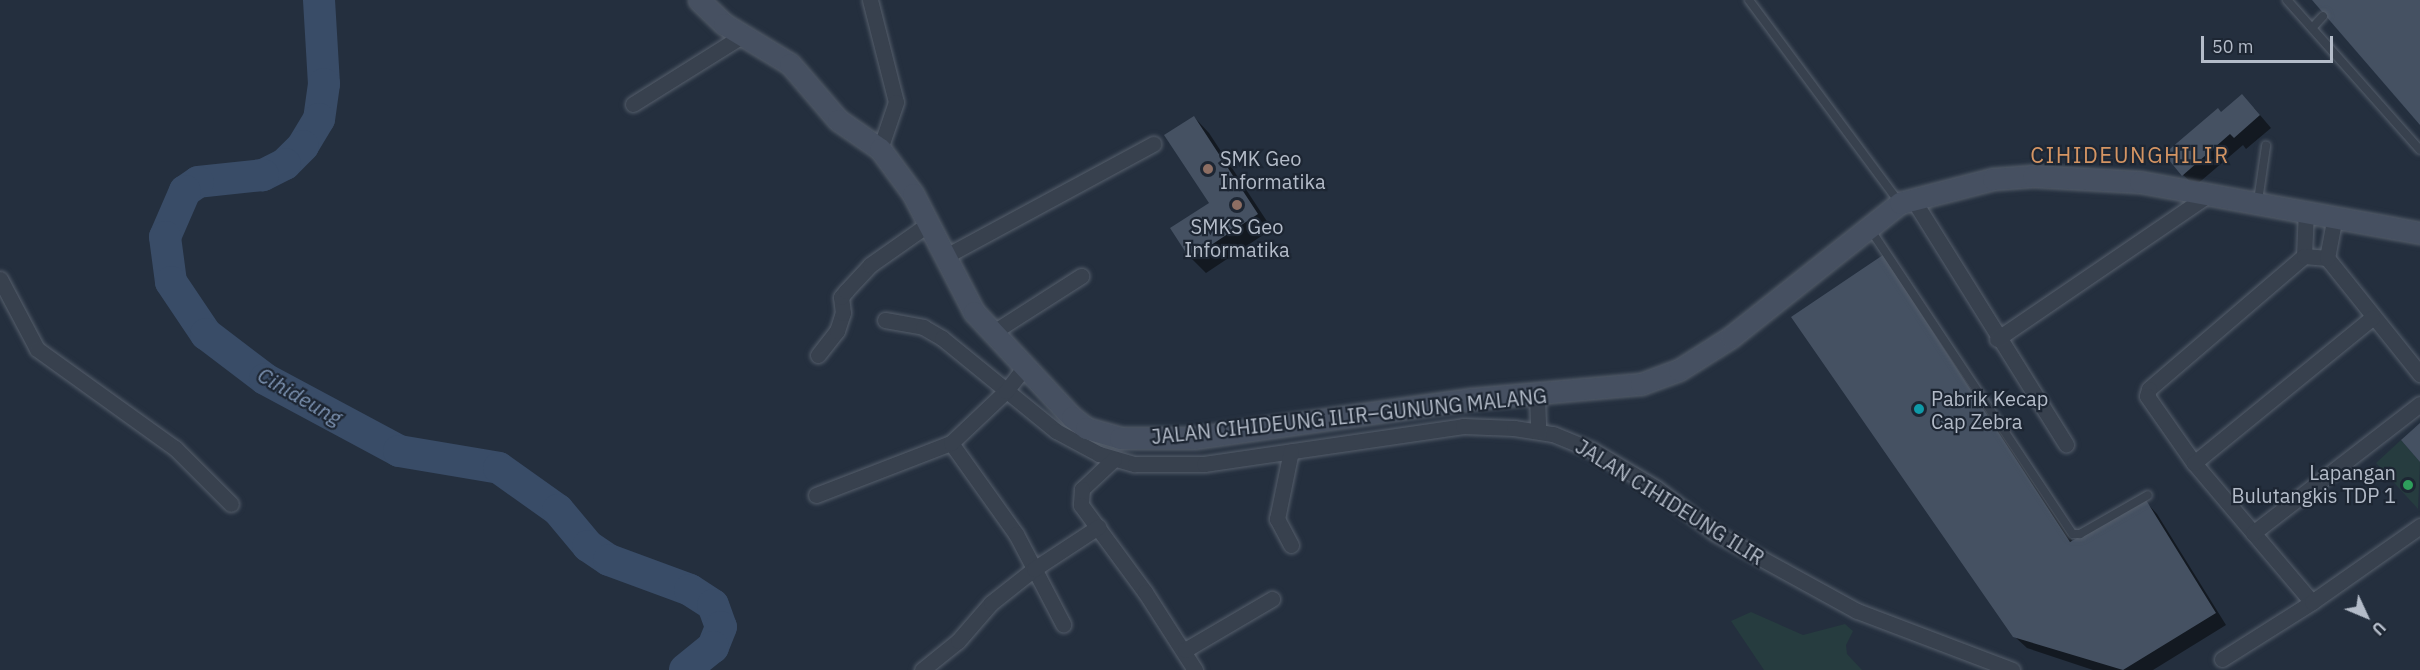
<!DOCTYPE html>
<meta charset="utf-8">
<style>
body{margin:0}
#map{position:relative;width:2420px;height:670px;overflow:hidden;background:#242f3e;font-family:"IBM Plex Sans",sans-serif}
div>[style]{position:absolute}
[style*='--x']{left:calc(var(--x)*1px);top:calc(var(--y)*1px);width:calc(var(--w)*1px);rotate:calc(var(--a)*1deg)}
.green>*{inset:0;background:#263c3f}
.shadow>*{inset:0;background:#0007}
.river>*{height:32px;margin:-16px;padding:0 16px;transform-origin:16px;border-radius:16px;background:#394c67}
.building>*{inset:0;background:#455162}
.roads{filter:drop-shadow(0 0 2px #565f6c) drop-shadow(0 0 2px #565f6c)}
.lane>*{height:8px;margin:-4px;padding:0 4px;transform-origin:4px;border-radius:4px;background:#38414e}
.street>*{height:15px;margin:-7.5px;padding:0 7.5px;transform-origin:7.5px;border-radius:7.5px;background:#38414e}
.secondary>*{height:21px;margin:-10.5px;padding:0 10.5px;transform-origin:10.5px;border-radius:10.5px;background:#465061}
.dots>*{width:16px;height:16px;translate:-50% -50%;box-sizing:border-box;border:3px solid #1d2633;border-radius:50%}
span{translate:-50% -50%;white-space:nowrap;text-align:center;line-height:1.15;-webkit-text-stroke:4.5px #1d2633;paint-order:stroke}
.poi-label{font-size:20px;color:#b4bcc9}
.left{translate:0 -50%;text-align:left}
.right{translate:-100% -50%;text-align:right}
.street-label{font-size:20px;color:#b4bcc9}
.water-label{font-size:21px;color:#7c92b1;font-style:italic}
.quarter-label{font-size:22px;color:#d59563;letter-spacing:1.5px}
.north{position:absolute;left:2336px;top:586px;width:60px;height:60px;-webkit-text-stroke:4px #1d2633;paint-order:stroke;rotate:134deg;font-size:16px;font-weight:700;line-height:24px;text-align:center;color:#b4bcc9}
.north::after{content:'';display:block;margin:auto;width:21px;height:27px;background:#b4bcc9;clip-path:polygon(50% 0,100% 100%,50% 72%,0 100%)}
.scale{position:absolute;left:2201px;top:36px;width:132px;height:27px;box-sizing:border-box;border:3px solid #b4bcc9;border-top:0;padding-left:8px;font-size:18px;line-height:21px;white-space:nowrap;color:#b4bcc9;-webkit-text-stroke:4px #1d2633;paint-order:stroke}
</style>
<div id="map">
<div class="green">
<i style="clip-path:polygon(2401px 440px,2420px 462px,2418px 509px,2376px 463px)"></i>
<i style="clip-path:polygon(1751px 612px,1803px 635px,1845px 624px,1853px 631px,1846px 645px,1847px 654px,1862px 670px,1764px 670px,1731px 621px)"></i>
</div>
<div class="shadow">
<i style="clip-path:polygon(2254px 108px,2271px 128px,2246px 149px,2243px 145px,2195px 186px,2183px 175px,2222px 114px)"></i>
<i style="clip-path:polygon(1194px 117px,1209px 133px,1272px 229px,1206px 273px,1191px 258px,1211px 203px)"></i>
<i style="clip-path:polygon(1883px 257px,1895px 268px,2073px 542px,2146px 502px,2157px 514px,2226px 625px,2153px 670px,2093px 670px,2027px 648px,2014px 636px)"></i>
</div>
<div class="river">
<i style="--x:319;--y:0;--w:84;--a:86.6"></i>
<i style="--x:324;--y:84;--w:35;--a:98"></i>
<i style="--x:319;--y:119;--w:31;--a:121"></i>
<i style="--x:303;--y:146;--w:25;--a:135"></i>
<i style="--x:285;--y:164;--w:25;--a:153"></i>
<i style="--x:263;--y:175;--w:65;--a:173.9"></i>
<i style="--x:198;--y:182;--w:16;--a:145"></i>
<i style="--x:185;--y:191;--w:50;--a:113.5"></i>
<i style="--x:165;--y:237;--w:45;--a:82.4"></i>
<i style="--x:171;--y:282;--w:63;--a:56.1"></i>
<i style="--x:206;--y:334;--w:74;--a:37.3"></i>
<i style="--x:265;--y:379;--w:152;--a:28.2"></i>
<i style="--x:399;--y:451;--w:101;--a:9.6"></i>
<i style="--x:499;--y:468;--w:72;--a:35.4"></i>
<i style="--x:558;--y:510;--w:47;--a:50.2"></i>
<i style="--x:588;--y:546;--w:25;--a:34"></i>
<i style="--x:609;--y:560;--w:86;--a:20.3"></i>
<i style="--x:690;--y:590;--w:27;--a:33"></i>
<i style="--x:713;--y:605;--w:23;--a:70"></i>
<i style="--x:721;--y:627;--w:22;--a:112"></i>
<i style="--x:713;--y:647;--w:36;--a:141"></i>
</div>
<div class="building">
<i style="clip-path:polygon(2312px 0,2420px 0,2420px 125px)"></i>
<i style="clip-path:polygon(2242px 94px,2260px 115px,2234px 138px,2230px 134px,2182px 176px,2164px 154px,2218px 108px,2221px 112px)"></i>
<i style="clip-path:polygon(1194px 116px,1258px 214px,1190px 259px,1170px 228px,1209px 203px,1164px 135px)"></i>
<i style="clip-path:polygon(1883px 255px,2070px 542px,2146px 500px,2216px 613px,2123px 670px,2013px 637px,1791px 317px)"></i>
<i style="clip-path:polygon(2420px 423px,2420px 462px,2401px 440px)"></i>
</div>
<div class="roads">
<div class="lane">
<i style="--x:1749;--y:0;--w:252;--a:53.4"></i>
<i style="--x:2287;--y:0;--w:200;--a:48.4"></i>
<i style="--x:2312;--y:28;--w:16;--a:-47"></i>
<i style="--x:2258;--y:201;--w:56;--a:-81.7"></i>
<i style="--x:1870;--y:229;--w:366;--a:56.4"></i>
<i style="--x:2073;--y:534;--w:7;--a:0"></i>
<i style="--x:2080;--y:534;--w:78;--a:-29.8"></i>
</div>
<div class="street">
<i style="--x:870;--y:0;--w:105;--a:75.7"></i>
<i style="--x:896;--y:102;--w:50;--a:108.8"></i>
<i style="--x:633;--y:104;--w:128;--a:-32"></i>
<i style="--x:1914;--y:201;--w:287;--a:58"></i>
<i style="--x:2306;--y:210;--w:46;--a:92.5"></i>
<i style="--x:2304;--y:256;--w:204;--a:139.4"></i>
<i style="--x:2149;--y:389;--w:7;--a:106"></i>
<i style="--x:2147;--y:396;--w:82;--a:55"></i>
<i style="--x:2194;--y:463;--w:182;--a:49.7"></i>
<i style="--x:2304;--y:256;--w:23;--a:5"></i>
<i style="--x:2327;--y:258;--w:149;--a:51.3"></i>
<i style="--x:944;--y:257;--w:238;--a:-28.4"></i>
<i style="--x:2327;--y:258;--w:43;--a:-79.2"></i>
<i style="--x:0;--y:279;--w:79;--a:62.1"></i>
<i style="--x:37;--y:349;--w:170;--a:35.7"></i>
<i style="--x:175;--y:448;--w:79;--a:45"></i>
<i style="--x:885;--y:320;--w:39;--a:10"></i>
<i style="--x:923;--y:327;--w:22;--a:30"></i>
<i style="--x:942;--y:338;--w:147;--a:39.2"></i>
<i style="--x:1056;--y:431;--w:49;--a:28.1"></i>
<i style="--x:1099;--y:454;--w:37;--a:16"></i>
<i style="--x:1135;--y:464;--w:69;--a:0"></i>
<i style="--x:1204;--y:464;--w:262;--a:-8.3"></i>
<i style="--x:1463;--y:426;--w:51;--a:2.2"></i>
<i style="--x:1514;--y:428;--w:39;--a:9"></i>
<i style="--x:1553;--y:434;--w:42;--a:22.3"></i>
<i style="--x:1592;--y:450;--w:74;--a:30.7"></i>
<i style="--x:1656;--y:488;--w:74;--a:37.3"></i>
<i style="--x:1715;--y:533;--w:162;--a:28.8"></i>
<i style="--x:1857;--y:611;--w:166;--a:20.8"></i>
<i style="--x:992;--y:333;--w:106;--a:-32.6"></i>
<i style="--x:1997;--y:339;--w:254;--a:-34.3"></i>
<i style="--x:818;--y:355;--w:31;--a:-52"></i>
<i style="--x:837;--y:331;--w:19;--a:-72"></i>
<i style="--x:843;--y:313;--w:16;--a:-97"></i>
<i style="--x:841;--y:297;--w:8;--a:-50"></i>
<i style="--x:846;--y:291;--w:35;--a:-47"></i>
<i style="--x:870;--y:265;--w:70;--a:-35.1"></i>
<i style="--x:1537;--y:395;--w:36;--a:88"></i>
<i style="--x:951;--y:443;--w:112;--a:54.5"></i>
<i style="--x:1016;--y:534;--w:102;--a:62.4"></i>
<i style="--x:1114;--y:459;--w:44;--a:136.8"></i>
<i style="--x:1082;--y:489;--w:16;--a:94"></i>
<i style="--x:1081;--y:505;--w:108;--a:53.7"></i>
<i style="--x:1145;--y:592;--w:93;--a:57.3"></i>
<i style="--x:2194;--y:463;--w:230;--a:-39.2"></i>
<i style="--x:816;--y:495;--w:145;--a:-21.1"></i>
<i style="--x:951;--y:443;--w:76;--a:-43.4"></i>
<i style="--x:1006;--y:391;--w:28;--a:-52"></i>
<i style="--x:2253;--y:533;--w:211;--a:-37.7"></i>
<i style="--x:1291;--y:545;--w:30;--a:-118"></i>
<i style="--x:1277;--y:519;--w:69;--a:-78.4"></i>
<i style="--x:1185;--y:650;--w:101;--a:-30.4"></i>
<i style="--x:2222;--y:659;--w:107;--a:-32.3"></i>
<i style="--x:2312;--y:602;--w:132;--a:-35.1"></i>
<i style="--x:922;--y:670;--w:46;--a:-38.9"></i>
<i style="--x:958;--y:641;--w:50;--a:-49"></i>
<i style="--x:991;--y:603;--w:55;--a:-38.3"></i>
<i style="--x:1034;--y:569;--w:77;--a:-33.3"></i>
</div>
<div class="secondary">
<i style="--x:699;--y:0;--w:35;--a:44"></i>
<i style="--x:724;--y:24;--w:77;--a:31.2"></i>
<i style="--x:790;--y:64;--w:74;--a:49.4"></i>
<i style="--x:838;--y:120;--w:51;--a:34.6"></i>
<i style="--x:880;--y:149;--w:56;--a:53.7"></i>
<i style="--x:913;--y:194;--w:133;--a:62.7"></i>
<i style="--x:974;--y:312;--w:144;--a:47"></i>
<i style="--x:1072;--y:417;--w:18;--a:38"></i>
<i style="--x:1086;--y:428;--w:35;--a:16"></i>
<i style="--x:1120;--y:438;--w:74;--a:0"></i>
<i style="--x:1194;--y:438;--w:281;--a:-8"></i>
<i style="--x:1472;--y:399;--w:170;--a:-5.1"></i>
<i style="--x:1641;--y:384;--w:40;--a:-20.2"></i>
<i style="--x:1679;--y:370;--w:62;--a:-32.4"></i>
<i style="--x:1731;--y:337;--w:216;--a:-38.4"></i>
<i style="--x:1900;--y:203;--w:96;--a:-14.5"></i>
<i style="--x:1993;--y:179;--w:40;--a:-4.3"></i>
<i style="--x:2033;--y:176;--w:107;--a:3.2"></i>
<i style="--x:2140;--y:182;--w:285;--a:10.3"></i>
</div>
</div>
<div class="dots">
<i style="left:1208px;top:169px;background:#8d6e63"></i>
<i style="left:1237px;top:205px;background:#8d6e63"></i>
<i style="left:1919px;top:409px;background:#0f9aa8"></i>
<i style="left:2408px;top:485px;background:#2e9e5b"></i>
</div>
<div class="poi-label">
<span class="left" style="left:1220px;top:170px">SMK Geo<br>Informatika</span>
<span style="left:1237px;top:238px">SMKS Geo<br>Informatika</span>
<span class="left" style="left:1931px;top:410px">Pabrik Kecap<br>Cap Zebra</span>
<span class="right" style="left:2396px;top:484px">Lapangan<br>Bulutangkis TDP 1</span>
</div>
<div class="street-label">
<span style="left:1349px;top:416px;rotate:-6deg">JALAN CIHIDEUNG ILIR–GUNUNG MALANG</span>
<span style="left:1670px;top:502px;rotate:32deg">JALAN CIHIDEUNG ILIR</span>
</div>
<div class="water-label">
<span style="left:300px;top:396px;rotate:30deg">Cihideung</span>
</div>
<div class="quarter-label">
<span style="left:2130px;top:155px">CIHIDEUNGHILIR</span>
</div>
<div class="north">U</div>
<div class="scale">50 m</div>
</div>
